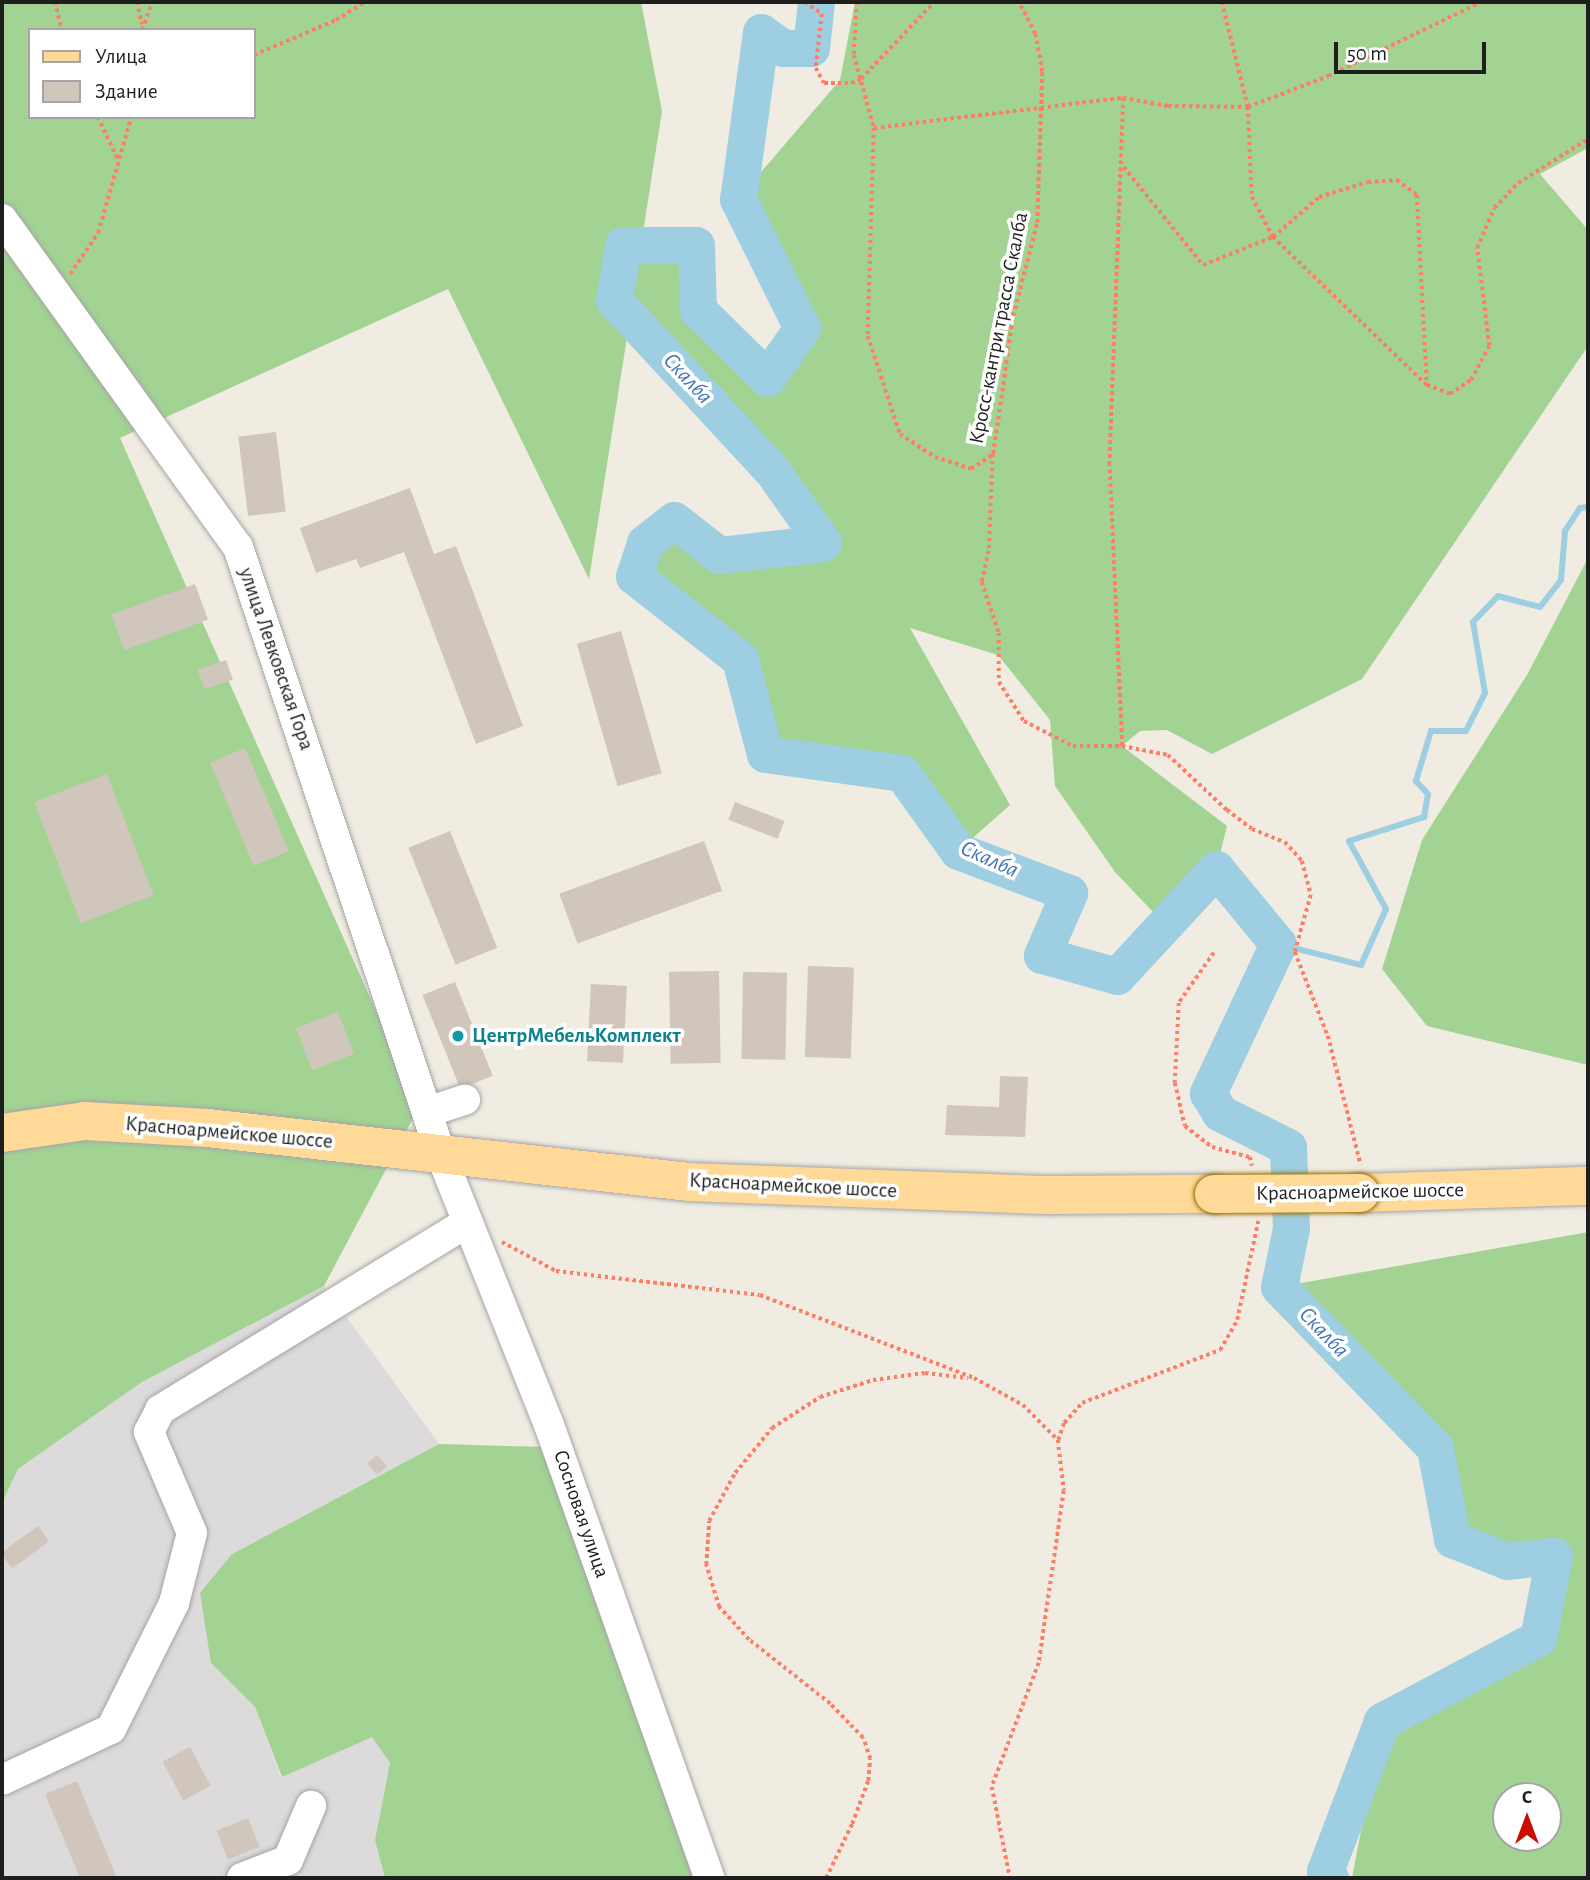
<!DOCTYPE html>
<meta charset="utf-8">
<style>
body{margin:0}
#map{position:relative;width:1590px;height:1880px;overflow:hidden;background:#f0ece2;font-family:"Alegreya Sans",sans-serif}
div>[style]{position:absolute}
[style*='--x']{left:calc(var(--x)*1px);top:calc(var(--y)*1px);width:calc(var(--w)*1px);rotate:calc(var(--a)*1deg)}
.residential>*{inset:0;background:#dcdada}
.forest>*{inset:0;background:#a2d393}
.stream>*{height:6px;margin:-3px;padding:0 3px;transform-origin:3px;border-radius:3px;background:#9ecee2}
.river>*{height:37px;margin:-18.5px;padding:0 18.5px;transform-origin:18.5px;border-radius:18.5px;background:#9ecee2}
.building>*{inset:0;background:#d0c6bb;transform-origin:0 0}
.path>*{height:3.5px;margin-top:-1.75px;transform-origin:0;background:repeating-linear-gradient(90deg,#ff7d64 0 3.5px,transparent 0 7px)}
.roads{filter:drop-shadow(0 0 2px #a5a5a5) drop-shadow(0 0 2px #a5a5a5)}
.minor>*{height:30px;margin:-15px;padding:0 15px;transform-origin:15px;border-radius:15px;background:#fff}
.major>*{height:38px;margin:-19px;padding:0 19px;transform-origin:19px;border-radius:19px;background:#ffd998}
.bridges{filter:drop-shadow(0 0 2px #976e00) drop-shadow(0 0 2px #976e00)}
.major-bridge>*{height:38px;margin:-19px;padding:0 19px;transform-origin:19px;border-radius:19px;background:#ffd998}
.dots>*{width:19px;height:19px;translate:-50% -50%;box-sizing:border-box;border:4px solid #fff;border-radius:50%}
span{translate:-50% -50%;white-space:nowrap;text-align:center;line-height:1.15;-webkit-text-stroke:7px #fff;paint-order:stroke}
.street-label{font-size:21px;color:#1e1e1e}
.culture-label{font-size:21px;color:#0d838f;font-weight:700}
.left{translate:0 -50%;text-align:left}
.water-label{font-size:23px;color:#4074b7;font-style:italic}
.frame{position:absolute;inset:0;border:4px solid #1e1e1e;pointer-events:none}
.legend{position:absolute;left:28px;top:28px;width:228px;height:91px;box-sizing:border-box;background:#fff;border:2px solid #a5a5a5;margin:0;padding:9px 12px;list-style:none;font-size:21px;color:#1e1e1e}
.legend li{display:flex;align-items:center;gap:14px;height:35px}
.legend b{width:35px;border:2px solid #a5a5a5}
.north{position:absolute;left:1492px;top:1782px;width:70px;height:70px;box-sizing:border-box;background:#fff;border:2px solid #a5a5a5;border-radius:50%;rotate:0deg;font-size:19px;font-weight:700;line-height:28px;text-align:center;color:#1e1e1e}
.north::after{content:'';display:block;margin:auto;width:24px;height:32px;background:#cb0c00;clip-path:polygon(50% 0,100% 100%,50% 72%,0 100%)}
.scale{position:absolute;left:1334px;top:42px;width:152px;height:32px;box-sizing:border-box;border:4px solid #1e1e1e;border-top:0;padding-left:9px;font-size:21px;line-height:24px;white-space:nowrap;color:#1e1e1e;-webkit-text-stroke:5px #fff;paint-order:stroke}
</style>
<div id="map">
<div class="residential">
<i style="clip-path:polygon(324px 1286px,439px 1444px,232px 1554px,211px 1663px,255px 1707px,281px 1777px,373px 1736px,390px 1763px,375px 1840px,385px 1878px,2px 1878px,2px 1503px,18px 1469px,142px 1382px)"></i>
</div>
<div class="forest">
<i style="clip-path:polygon(evenodd,2px 2px,641px 2px,662px 111px,641px 245px,696px 245px,698px 310px,767px 377px,802px 328px,738px 199px,840px 80px,855px 2px,1588px 2px,1588px 148px,1540px 174px,1588px 230px,1588px 346px,1362px 679px,1212px 754px,1167px 730px,1140px 731px,1122px 746px,1227px 826px,1216px 869px,1154px 913px,1115px 872px,1055px 786px,1050px 720px,998px 655px,910px 628px,1010px 805px,958px 851px,902px 773px,765px 754px,740px 659px,634px 576px,645px 543px,674px 520px,719px 555px,823px 542px,774px 473px,630px 318px,589px 579px,448px 289px,120px 438px,419px 1107px,324px 1286px,142px 1382px,18px 1469px,2px 1503px,2px 2px,30px 30px,254px 30px,254px 117px,30px 117px,30px 30px)"></i>
<i style="clip-path:polygon(1588px 558px,1588px 1065px,1427px 1026px,1382px 969px,1422px 840px,1527px 675px)"></i>
<i style="clip-path:polygon(evenodd,1588px 1232px,1588px 1878px,1352px 1878px,1382px 1721px,1538px 1638px,1554px 1556px,1507px 1561px,1452px 1539px,1435px 1448px,1279px 1287px,1588px 1232px,1548px 1796px,1548px 1838px,1506px 1838px,1506px 1796px,1548px 1796px)"></i>
<i style="clip-path:polygon(439px 1444px,547px 1447px,698px 1878px,385px 1878px,375px 1840px,390px 1763px,372px 1737px,282px 1777px,255px 1707px,211px 1663px,200px 1593px,232px 1554px)"></i>
</div>
<div class="stream">
<i style="--x:1278;--y:944;--w:86;--a:14.2"></i>
<i style="--x:1361;--y:965;--w:61;--a:-65.9"></i>
<i style="--x:1386;--y:909;--w:77;--a:-118.6"></i>
<i style="--x:1349;--y:841;--w:79;--a:-17.7"></i>
<i style="--x:1424;--y:817;--w:23;--a:-80"></i>
<i style="--x:1428;--y:794;--w:18;--a:-133"></i>
<i style="--x:1416;--y:781;--w:52;--a:-73.3"></i>
<i style="--x:1431;--y:731;--w:35;--a:0"></i>
<i style="--x:1466;--y:731;--w:42;--a:-63.4"></i>
<i style="--x:1485;--y:693;--w:72;--a:-99.6"></i>
<i style="--x:1473;--y:622;--w:36;--a:-46"></i>
<i style="--x:1498;--y:596;--w:43;--a:14.7"></i>
<i style="--x:1540;--y:607;--w:34;--a:-52"></i>
<i style="--x:1561;--y:580;--w:49;--a:-85.3"></i>
<i style="--x:1565;--y:531;--w:27;--a:-57"></i>
<i style="--x:1580;--y:508;--w:8;--a:-7"></i>
</div>
<div class="river">
<i style="--x:816;--y:2;--w:46;--a:96.2"></i>
<i style="--x:811;--y:48;--w:28;--a:180"></i>
<i style="--x:783;--y:48;--w:27;--a:-144"></i>
<i style="--x:761;--y:32;--w:169;--a:97.8"></i>
<i style="--x:738;--y:199;--w:144;--a:63.6"></i>
<i style="--x:802;--y:328;--w:61;--a:125"></i>
<i style="--x:767;--y:378;--w:97;--a:-135.4"></i>
<i style="--x:698;--y:310;--w:65;--a:-91.8"></i>
<i style="--x:696;--y:245;--w:73;--a:180"></i>
<i style="--x:623;--y:245;--w:56;--a:99.3"></i>
<i style="--x:614;--y:300;--w:236;--a:47.2"></i>
<i style="--x:774;--y:473;--w:85;--a:55"></i>
<i style="--x:823;--y:543;--w:105;--a:173.4"></i>
<i style="--x:719;--y:555;--w:57;--a:-142.1"></i>
<i style="--x:674;--y:520;--w:37;--a:142"></i>
<i style="--x:645;--y:543;--w:35;--a:108"></i>
<i style="--x:634;--y:576;--w:135;--a:38.1"></i>
<i style="--x:740;--y:659;--w:98;--a:75.3"></i>
<i style="--x:765;--y:754;--w:138;--a:7.9"></i>
<i style="--x:902;--y:773;--w:96;--a:54.3"></i>
<i style="--x:958;--y:851;--w:119;--a:20.7"></i>
<i style="--x:1069;--y:893;--w:68;--a:113.5"></i>
<i style="--x:1042;--y:955;--w:78;--a:15.6"></i>
<i style="--x:1117;--y:976;--w:146;--a:-47.2"></i>
<i style="--x:1216;--y:869;--w:97;--a:50.4"></i>
<i style="--x:1278;--y:944;--w:165;--a:115.2"></i>
<i style="--x:1208;--y:1093;--w:23;--a:59"></i>
<i style="--x:1220;--y:1113;--w:76;--a:26.6"></i>
<i style="--x:1288;--y:1147;--w:81;--a:87.9"></i>
<i style="--x:1291;--y:1228;--w:60;--a:101.5"></i>
<i style="--x:1279;--y:1287;--w:224;--a:45.9"></i>
<i style="--x:1435;--y:1448;--w:93;--a:79.4"></i>
<i style="--x:1452;--y:1539;--w:59;--a:21.8"></i>
<i style="--x:1507;--y:1561;--w:47;--a:-6.1"></i>
<i style="--x:1554;--y:1556;--w:84;--a:101"></i>
<i style="--x:1538;--y:1638;--w:177;--a:152"></i>
<i style="--x:1382;--y:1721;--w:160;--a:110.8"></i>
<i style="--x:1325;--y:1871;--w:9;--a:54"></i>
</div>
<div class="building">
<i style="left:276px;top:432px;width:80px;height:38px;rotate:83deg"></i>
<i style="clip-path:polygon(410px 488px,434px 554px,456px 546px,523px 726px,476px 744px,404px 552px,360px 568px,356px 559px,316px 573px,300px 528px)"></i>
<i style="left:195px;top:584px;width:38px;height:89px;rotate:70deg"></i>
<i style="left:621px;top:631px;width:148px;height:46px;rotate:74deg"></i>
<i style="left:226px;top:660px;width:21px;height:30px;rotate:71deg"></i>
<i style="left:245px;top:748px;width:112px;height:38px;rotate:67deg"></i>
<i style="left:107px;top:774px;width:130px;height:78px;rotate:69deg"></i>
<i style="left:735px;top:802px;width:53px;height:19px;rotate:21deg"></i>
<i style="left:450px;top:831px;width:126px;height:45px;rotate:68deg"></i>
<i style="left:704px;top:841px;width:53px;height:154px;rotate:70deg"></i>
<i style="left:808px;top:966px;width:46px;height:91px;rotate:2deg"></i>
<i style="left:719px;top:971px;width:92px;height:50px;rotate:89deg"></i>
<i style="left:743px;top:972px;width:44px;height:87px;rotate:1deg"></i>
<i style="left:455px;top:982px;width:101px;height:35px;rotate:68deg"></i>
<i style="left:591px;top:984px;width:36px;height:77px;rotate:3deg"></i>
<i style="left:338px;top:1012px;width:45px;height:45px;rotate:69deg"></i>
<i style="clip-path:polygon(1000px 1076px,1028px 1077px,1025px 1137px,945px 1135px,947px 1105px,999px 1107px)"></i>
<i style="left:377px;top:1455px;width:15px;height:13px;rotate:48deg"></i>
<i style="left:38px;top:1526px;width:19px;height:46px;rotate:54deg"></i>
<i style="left:190px;top:1747px;width:44px;height:31px;rotate:62deg"></i>
<i style="clip-path:polygon(77px 1781px,117px 1878px,80px 1878px,45px 1794px)"></i>
<i style="left:248px;top:1818px;width:31px;height:34px;rotate:68deg"></i>
</div>
<div class="path">
<i style="--x:55;--y:2;--w:29;--a:76"></i>
<i style="--x:137;--y:2;--w:23;--a:77"></i>
<i style="--x:805;--y:2;--w:21;--a:35"></i>
<i style="--x:822;--y:14;--w:54;--a:96.3"></i>
<i style="--x:816;--y:68;--w:17;--a:62"></i>
<i style="--x:824;--y:83;--w:27;--a:0"></i>
<i style="--x:851;--y:83;--w:11;--a:-22"></i>
<i style="--x:861;--y:79;--w:106;--a:-46.5"></i>
<i style="--x:857;--y:2;--w:53;--a:93.2"></i>
<i style="--x:854;--y:55;--w:76;--a:74.7"></i>
<i style="--x:874;--y:128;--w:208;--a:91.7"></i>
<i style="--x:868;--y:336;--w:103;--a:71.9"></i>
<i style="--x:900;--y:434;--w:42;--a:33.3"></i>
<i style="--x:935;--y:457;--w:38;--a:18"></i>
<i style="--x:971;--y:469;--w:27;--a:-34"></i>
<i style="--x:993;--y:454;--w:139;--a:-81.8"></i>
<i style="--x:1013;--y:316;--w:96;--a:-75.5"></i>
<i style="--x:1037;--y:223;--w:151;--a:-88.1"></i>
<i style="--x:1042;--y:72;--w:39;--a:-100"></i>
<i style="--x:1035;--y:34;--w:36;--a:-117"></i>
<i style="--x:1222;--y:2;--w:108;--a:76.1"></i>
<i style="--x:1248;--y:107;--w:90;--a:87.5"></i>
<i style="--x:1252;--y:197;--w:45;--a:62.3"></i>
<i style="--x:1273;--y:237;--w:214;--a:43.9"></i>
<i style="--x:1427;--y:385;--w:25;--a:21"></i>
<i style="--x:1450;--y:394;--w:25;--a:-34"></i>
<i style="--x:1471;--y:380;--w:38;--a:-62"></i>
<i style="--x:1489;--y:346;--w:99;--a:-97"></i>
<i style="--x:1477;--y:248;--w:43;--a:-67"></i>
<i style="--x:1494;--y:208;--w:35;--a:-46"></i>
<i style="--x:1518;--y:183;--w:83;--a:-32.2"></i>
<i style="--x:142;--y:30;--w:30;--a:-70"></i>
<i style="--x:254;--y:55;--w:89;--a:-23.1"></i>
<i style="--x:336;--y:20;--w:34;--a:-32"></i>
<i style="--x:98;--y:117;--w:47;--a:64.5"></i>
<i style="--x:874;--y:128;--w:251;--a:-6.9"></i>
<i style="--x:1123;--y:98;--w:46;--a:10.1"></i>
<i style="--x:1168;--y:106;--w:80;--a:0.7"></i>
<i style="--x:1248;--y:107;--w:86;--a:-21.2"></i>
<i style="--x:1328;--y:76;--w:170;--a:-25.8"></i>
<i style="--x:1124;--y:167;--w:126;--a:51.1"></i>
<i style="--x:1203;--y:265;--w:75;--a:-21.8"></i>
<i style="--x:1273;--y:237;--w:61;--a:-41"></i>
<i style="--x:1319;--y:197;--w:51;--a:-17"></i>
<i style="--x:1368;--y:182;--w:29;--a:-4"></i>
<i style="--x:1397;--y:180;--w:25;--a:37"></i>
<i style="--x:1417;--y:195;--w:188;--a:87"></i>
<i style="--x:70;--y:274;--w:50;--a:-55.7"></i>
<i style="--x:98;--y:233;--w:121;--a:-74.1"></i>
<i style="--x:993;--y:454;--w:97;--a:92.4"></i>
<i style="--x:989;--y:551;--w:32;--a:103"></i>
<i style="--x:982;--y:582;--w:54;--a:71.6"></i>
<i style="--x:999;--y:633;--w:49;--a:90"></i>
<i style="--x:999;--y:682;--w:46;--a:57.3"></i>
<i style="--x:1024;--y:721;--w:55;--a:27"></i>
<i style="--x:1073;--y:746;--w:49;--a:0"></i>
<i style="--x:1122;--y:746;--w:47;--a:11.1"></i>
<i style="--x:1168;--y:755;--w:81;--a:43"></i>
<i style="--x:1227;--y:810;--w:31;--a:37"></i>
<i style="--x:1252;--y:829;--w:35;--a:22"></i>
<i style="--x:1285;--y:842;--w:25;--a:48"></i>
<i style="--x:1302;--y:861;--w:35;--a:75"></i>
<i style="--x:1311;--y:895;--w:59;--a:105.7"></i>
<i style="--x:1295;--y:952;--w:90;--a:68.6"></i>
<i style="--x:1328;--y:1036;--w:133;--a:75.7"></i>
<i style="--x:1122;--y:746;--w:281;--a:-92.6"></i>
<i style="--x:1109;--y:465;--w:367;--a:-87.8"></i>
<i style="--x:1214;--y:953;--w:61;--a:125"></i>
<i style="--x:1179;--y:1003;--w:80;--a:92.9"></i>
<i style="--x:1175;--y:1083;--w:44;--a:76.9"></i>
<i style="--x:1185;--y:1126;--w:34;--a:38"></i>
<i style="--x:1212;--y:1147;--w:39;--a:15"></i>
<i style="--x:1250;--y:1157;--w:9;--a:77"></i>
<i style="--x:502;--y:1242;--w:61;--a:28.2"></i>
<i style="--x:556;--y:1271;--w:205;--a:6.7"></i>
<i style="--x:760;--y:1295;--w:230;--a:21.2"></i>
<i style="--x:974;--y:1378;--w:56;--a:28.9"></i>
<i style="--x:1023;--y:1405;--w:49;--a:45"></i>
<i style="--x:1058;--y:1440;--w:51;--a:83.3"></i>
<i style="--x:1064;--y:1491;--w:174;--a:98.3"></i>
<i style="--x:1039;--y:1663;--w:133;--a:110.8"></i>
<i style="--x:992;--y:1787;--w:93;--a:78.8"></i>
<i style="--x:1058;--y:1440;--w:18;--a:-71"></i>
<i style="--x:1064;--y:1423;--w:27;--a:-48"></i>
<i style="--x:1082;--y:1403;--w:148;--a:-21"></i>
<i style="--x:1220;--y:1350;--w:34;--a:-60"></i>
<i style="--x:1237;--y:1320;--w:101;--a:-78"></i>
<i style="--x:826;--y:1878;--w:60;--a:-64.3"></i>
<i style="--x:852;--y:1824;--w:46;--a:-69.6"></i>
<i style="--x:868;--y:1781;--w:22;--a:-85"></i>
<i style="--x:870;--y:1759;--w:22;--a:-108"></i>
<i style="--x:863;--y:1738;--w:47;--a:-134.1"></i>
<i style="--x:830;--y:1704;--w:103;--a:-141.7"></i>
<i style="--x:749;--y:1640;--w:45;--a:-132.3"></i>
<i style="--x:719;--y:1607;--w:44;--a:-107.2"></i>
<i style="--x:706;--y:1565;--w:44;--a:-86.1"></i>
<i style="--x:709;--y:1521;--w:55;--a:-61.6"></i>
<i style="--x:735;--y:1473;--w:58;--a:-50.6"></i>
<i style="--x:772;--y:1428;--w:57;--a:-32.9"></i>
<i style="--x:820;--y:1397;--w:56;--a:-17.8"></i>
<i style="--x:873;--y:1380;--w:52;--a:-7.7"></i>
<i style="--x:925;--y:1373;--w:43;--a:6.6"></i>
</div>
<div class="roads">
<div class="minor">
<i style="--x:2;--y:219;--w:404;--a:54.3"></i>
<i style="--x:238;--y:547;--w:641;--a:71.54"></i>
<i style="--x:441;--y:1155;--w:291;--a:68.2"></i>
<i style="--x:549;--y:1425;--w:480;--a:70.5"></i>
<i style="--x:427;--y:1112;--w:40;--a:-18"></i>
<i style="--x:2;--y:1780;--w:120;--a:-25.1"></i>
<i style="--x:111;--y:1729;--w:141;--a:-63.4"></i>
<i style="--x:174;--y:1603;--w:72;--a:-75.6"></i>
<i style="--x:192;--y:1533;--w:110;--a:-113.1"></i>
<i style="--x:149;--y:1432;--w:25;--a:-63"></i>
<i style="--x:160;--y:1410;--w:359;--a:-31.4"></i>
<i style="--x:242;--y:1878;--w:49;--a:-21.4"></i>
<i style="--x:288;--y:1860;--w:59;--a:-66.9"></i>
</div>
<div class="major">
<i style="--x:2;--y:1133;--w:84;--a:-8.2"></i>
<i style="--x:85;--y:1121;--w:123;--a:3.3"></i>
<i style="--x:208;--y:1128;--w:483;--a:6.4"></i>
<i style="--x:688;--y:1182;--w:363;--a:2.1"></i>
<i style="--x:1051;--y:1195;--w:163;--a:-0.4"></i>
<i style="--x:1360;--y:1193;--w:228;--a:-1.8"></i>
</div>
</div>
<div class="bridges">
<div class="major-bridge">
<i style="--x:1214;--y:1194;--w:146;--a:-0.4"></i>
</div>
</div>
<div class="dots">
<i style="left:458px;top:1036px;background:#0f9aa8"></i>
</div>
<div class="street-label">
<span style="left:999px;top:328px;rotate:-79deg">Кросс-кантри трасса Скалба</span>
<span style="left:276px;top:659px;rotate:71deg">улица Левковская Гора</span>
<span style="left:229px;top:1133px;rotate:5deg">Красноармейское шоссе</span>
<span style="left:793px;top:1186px;rotate:3deg">Красноармейское шоссе</span>
<span style="left:1360px;top:1192px;rotate:-1deg">Красноармейское шоссе</span>
<span style="left:581px;top:1514px;rotate:71deg">Сосновая улица</span>
</div>
<div class="culture-label">
<span class="left" style="left:472px;top:1036px">ЦентрМебельКомплект</span>
</div>
<div class="water-label">
<span style="left:687px;top:379px;rotate:47deg">Скалба</span>
<span style="left:989px;top:860px;rotate:24deg">Скалба</span>
<span style="left:1323px;top:1333px;rotate:46deg">Скалба</span>
</div>
<div class="frame"></div>
<ul class="legend">
<li><b style="height:9px;background:#ffd998"></b>Улица</li>
<li><b style="height:19px;background:#d0c6bb"></b>Здание</li>
</ul>
<div class="north">С</div>
<div class="scale">50 m</div>
</div>
